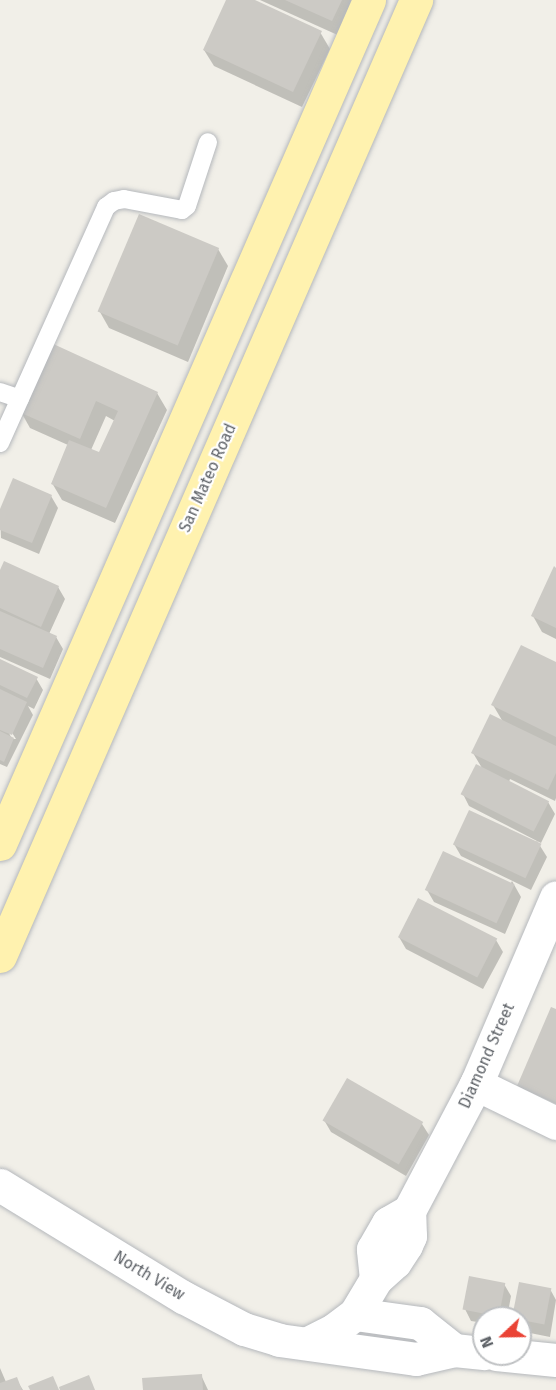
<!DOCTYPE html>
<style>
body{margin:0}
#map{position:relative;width:556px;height:1390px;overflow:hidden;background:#f1efe8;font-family:"Fira Sans",sans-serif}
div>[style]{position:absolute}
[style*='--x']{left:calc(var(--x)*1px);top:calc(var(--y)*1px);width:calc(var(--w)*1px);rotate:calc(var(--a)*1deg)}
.shadow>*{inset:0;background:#0003}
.building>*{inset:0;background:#cccac5;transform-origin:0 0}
.roads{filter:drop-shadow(0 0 2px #b5b8bc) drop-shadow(0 0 2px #b5b8bc)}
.service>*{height:18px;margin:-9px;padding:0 9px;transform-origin:9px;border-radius:9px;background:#fff}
.minor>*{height:33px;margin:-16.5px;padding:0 16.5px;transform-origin:16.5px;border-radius:16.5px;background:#fff}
.primary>*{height:33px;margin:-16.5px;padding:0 16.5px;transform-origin:16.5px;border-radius:16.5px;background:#fff2af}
span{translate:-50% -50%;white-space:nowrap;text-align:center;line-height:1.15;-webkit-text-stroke:4.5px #fff;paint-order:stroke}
.street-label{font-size:16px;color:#5f6368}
.north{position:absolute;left:472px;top:1306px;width:60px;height:60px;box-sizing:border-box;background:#fff;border:2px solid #bfc1c3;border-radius:50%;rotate:248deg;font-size:16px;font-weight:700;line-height:24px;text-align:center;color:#5f6368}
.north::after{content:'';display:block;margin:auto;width:21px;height:27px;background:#ea4335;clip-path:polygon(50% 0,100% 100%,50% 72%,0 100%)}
</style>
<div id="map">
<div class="shadow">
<i style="clip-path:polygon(228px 0,252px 0,320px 32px,330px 49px,302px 107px,214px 66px,204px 50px)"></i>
<i style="clip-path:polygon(260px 0,358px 0,342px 37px)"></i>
<i style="clip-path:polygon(218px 249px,228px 266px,188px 362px,109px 328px,100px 312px)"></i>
<i style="clip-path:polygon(evenodd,50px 344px,157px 393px,167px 410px,115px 523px,62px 500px,52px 483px,68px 445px,30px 428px,21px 412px,50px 344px,106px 416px,115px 421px,100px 454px,91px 450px,106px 416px)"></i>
<i style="clip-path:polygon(51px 496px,58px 508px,39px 554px,1px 538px,0 513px)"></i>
<i style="clip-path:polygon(556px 569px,556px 639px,542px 632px,533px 616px)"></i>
<i style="clip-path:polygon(0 573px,58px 587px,65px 599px,49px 634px,56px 637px,63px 649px,50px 679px,0 657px)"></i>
<i style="clip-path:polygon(evenodd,0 661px,36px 678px,43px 690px,34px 709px,28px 706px,33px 715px,7px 767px,0 764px,0 661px,9px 728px,16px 739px,12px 739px,7px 729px,9px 728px)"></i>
<i style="clip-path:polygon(556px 664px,556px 798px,555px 801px,510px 779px,509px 782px,548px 802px,555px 814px,541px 843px,537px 841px,547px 857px,531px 890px,461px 856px,454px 844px,535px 843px,537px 841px,469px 806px,463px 794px,482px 768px,473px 753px,503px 722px,493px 705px)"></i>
<i style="clip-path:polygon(512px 881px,521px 897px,505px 934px,434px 902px,427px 890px,511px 883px)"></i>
<i style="clip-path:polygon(399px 937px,496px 940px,503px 952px,483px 989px,406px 949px)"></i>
<i style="clip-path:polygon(324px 1120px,422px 1124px,429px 1135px,406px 1176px,331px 1132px)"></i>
<i style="clip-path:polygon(504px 1284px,511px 1296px,507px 1318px,484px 1318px,484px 1323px,471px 1321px,465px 1309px)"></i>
<i style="clip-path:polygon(550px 1289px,556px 1300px,550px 1337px,520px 1331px,520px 1318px)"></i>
<i style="clip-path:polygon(0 1368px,6px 1382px,16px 1379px,23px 1390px,0 1390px)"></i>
<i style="clip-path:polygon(201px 1375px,208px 1390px,145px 1390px)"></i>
</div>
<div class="building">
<i style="clip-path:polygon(226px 0,255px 0,322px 31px,293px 92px,203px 50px)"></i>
<i style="clip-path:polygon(285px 0,342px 0,332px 21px)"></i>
<i style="left:139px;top:214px;width:87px;height:106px;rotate:23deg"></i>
<i style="clip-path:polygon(49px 342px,158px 392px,106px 508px,51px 484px,69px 440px,99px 452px,118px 411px,96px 401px,80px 439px,19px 412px)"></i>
<i style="clip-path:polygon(13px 478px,52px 495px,32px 543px,0 530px,0 509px)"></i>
<i style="clip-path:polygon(4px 561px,59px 586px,41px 627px,0 608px,0 570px)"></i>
<i style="clip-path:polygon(554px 566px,556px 568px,556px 628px,531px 616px)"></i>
<i style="clip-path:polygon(0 611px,57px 636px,43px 668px,0 649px)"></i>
<i style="clip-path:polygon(521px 645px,556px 662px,556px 737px,491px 705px)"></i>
<i style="clip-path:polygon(0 659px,38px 677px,27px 698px,0 685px)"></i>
<i style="clip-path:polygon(0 689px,27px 702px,12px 735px,0 730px)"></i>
<i style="clip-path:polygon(490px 714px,556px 746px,556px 773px,548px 790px,471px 753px)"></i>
<i style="clip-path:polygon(0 731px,14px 738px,4px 762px,0 760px)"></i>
<i style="left:476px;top:764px;width:82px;height:34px;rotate:27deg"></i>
<i style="left:469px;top:810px;width:80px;height:38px;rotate:25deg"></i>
<i style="left:443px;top:851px;width:79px;height:43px;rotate:25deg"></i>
<i style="left:418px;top:898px;width:89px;height:44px;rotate:27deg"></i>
<i style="clip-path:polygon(551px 1007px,556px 1009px,556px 1104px,517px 1086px)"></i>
<i style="left:347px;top:1078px;width:88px;height:49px;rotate:30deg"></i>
<i style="left:469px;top:1276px;width:37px;height:34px;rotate:11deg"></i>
<i style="left:519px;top:1282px;width:33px;height:37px;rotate:11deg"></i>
<i style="clip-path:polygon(202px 1374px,203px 1390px,143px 1390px,142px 1378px)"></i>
<i style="clip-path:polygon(89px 1375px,95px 1390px,60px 1390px,59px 1387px)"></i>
<i style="clip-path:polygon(53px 1376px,59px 1390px,30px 1390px,28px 1386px)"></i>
<i style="clip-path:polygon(17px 1377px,22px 1390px,0 1390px,0 1383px)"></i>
</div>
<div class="roads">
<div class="service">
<i style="--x:0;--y:392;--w:21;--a:19"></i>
<i style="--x:0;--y:443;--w:259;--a:-65.8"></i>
<i style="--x:106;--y:207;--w:10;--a:-37"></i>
<i style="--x:114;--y:201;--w:10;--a:-11"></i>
<i style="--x:124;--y:199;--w:59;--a:10.7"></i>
<i style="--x:182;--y:210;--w:6;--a:-39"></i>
<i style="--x:187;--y:206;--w:67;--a:-71.8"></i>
</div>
<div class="minor">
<i style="--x:476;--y:1084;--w:89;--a:26"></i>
<i style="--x:0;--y:1185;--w:215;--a:31.5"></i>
<i style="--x:183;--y:1297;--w:69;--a:27.7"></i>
<i style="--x:244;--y:1329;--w:37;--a:17"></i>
<i style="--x:279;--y:1340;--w:138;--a:7.9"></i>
<i style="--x:416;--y:1359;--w:39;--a:-13"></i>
<i style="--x:454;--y:1350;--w:30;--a:6"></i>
<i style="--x:376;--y:1279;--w:30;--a:-96"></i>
<i style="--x:373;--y:1249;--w:30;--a:-60"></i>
<i style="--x:388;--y:1223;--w:24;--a:-30"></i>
<i style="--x:355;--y:1314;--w:66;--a:7.9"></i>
<i style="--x:420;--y:1323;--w:43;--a:38.5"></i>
<i style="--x:308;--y:1343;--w:30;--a:-27"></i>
<i style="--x:335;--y:1329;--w:25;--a:-37"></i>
<i style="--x:355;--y:1314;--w:41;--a:-59"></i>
<i style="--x:376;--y:1279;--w:25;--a:-42"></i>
<i style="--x:395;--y:1262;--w:20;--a:-57"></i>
<i style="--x:406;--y:1245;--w:10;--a:-66"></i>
<i style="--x:410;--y:1236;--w:25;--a:-92"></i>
<i style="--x:409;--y:1211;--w:144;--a:-62.2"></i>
<i style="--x:476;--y:1084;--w:203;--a:-66.8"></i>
<i style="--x:496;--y:1354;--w:60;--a:5.7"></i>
</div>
<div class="primary">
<i style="--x:0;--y:844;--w:921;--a:-66.38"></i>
<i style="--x:0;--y:956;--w:1043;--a:-66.48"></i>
</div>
</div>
<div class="street-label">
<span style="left:208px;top:478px;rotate:-66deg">San Mateo Road</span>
<span style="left:487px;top:1056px;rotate:-66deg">Diamond Street</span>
<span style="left:149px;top:1276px;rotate:31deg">North View</span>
</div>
<div class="north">N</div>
</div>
